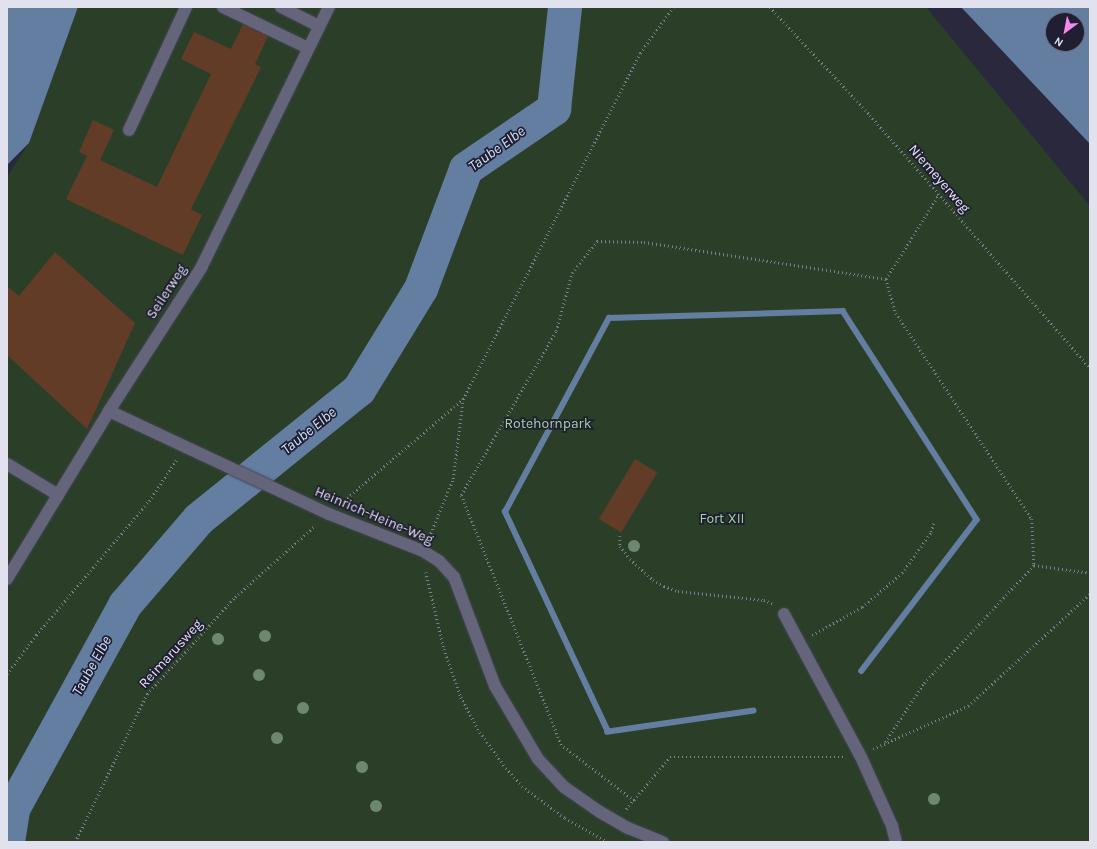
<!DOCTYPE html>
<style>
body{margin:0}
#map{position:relative;width:1097px;height:849px;overflow:hidden;background:#29283c;font-family:Karla,sans-serif}
div>[style]{position:absolute}
[style*='--x']{left:calc(var(--x)*1px);top:calc(var(--y)*1px);width:calc(var(--w)*1px);rotate:calc(var(--a)*1deg)}
.green>*{inset:0;background:#2b3f28}
.water>*{inset:0;background:#647ea2}
.stream>*{height:5.5px;margin:-2.75px;padding:0 2.75px;transform-origin:2.75px;border-radius:2.75px;background:#647ea2}
.river>*{height:34px;margin:-17px;padding:0 17px;transform-origin:17px;border-radius:17px;background:#647ea2}
.building>*{inset:0;background:#633c28;transform-origin:0 0}
.path>*{height:2.5px;margin-top:-1.25px;transform-origin:0;background:repeating-linear-gradient(90deg,#7c7c8d 0 1px,transparent 0 4px)}
.roads{filter:drop-shadow(0 0 1px #444354) drop-shadow(0 0 1px #444354)}
.minor>*{height:12px;margin:-6px;padding:0 6px;transform-origin:6px;border-radius:6px;background:#64647a}
.trees>*{width:12px;height:12px;margin:-6px;border-radius:50%;background:#6d8771}
span{translate:-50% -50%;white-space:nowrap;text-align:center;line-height:1.15;-webkit-text-stroke:3.5px #1f1e32;paint-order:stroke}
.street-label{font-size:14px;color:#e2e2ef}
.park-label{font-size:14px;color:#a4d59c}
.water-label{font-size:15px;color:#d1e2fa;font-style:italic}
.frame{position:absolute;inset:0;border:8px solid #e2e2ef;pointer-events:none}
.north{position:absolute;left:1045px;top:12px;width:40px;height:40px;box-sizing:border-box;background:#1f1e32;border:1px solid #6d6c7e;border-radius:50%;rotate:212deg;font-size:11px;font-weight:700;line-height:16px;text-align:center;color:#e2e2ef}
.north::after{content:'';display:block;margin:auto;width:14px;height:18px;background:#f589ee;clip-path:polygon(50% 0,100% 100%,50% 72%,0 100%)}
</style>
<div id="map">
<div class="green">
<i style="clip-path:polygon(78px 7px,926px 7px,1090px 206px,1090px 842px,7px 842px,7px 177px,29px 143px)"></i>
</div>
<div class="water">
<i style="clip-path:polygon(7px 7px,78px 7px,29px 143px,7px 165px)"></i>
<i style="clip-path:polygon(evenodd,961px 7px,1090px 7px,1090px 144px,961px 7px,1053px 20px,1077px 20px,1077px 44px,1053px 44px,1053px 20px)"></i>
</div>
<div class="stream">
<i style="--x:754;--y:711;--w:148;--a:171.8"></i>
<i style="--x:608;--y:732;--w:243;--a:-115.1"></i>
<i style="--x:505;--y:512;--w:220;--a:-61.8"></i>
<i style="--x:609;--y:318;--w:234;--a:-1.7"></i>
<i style="--x:843;--y:311;--w:248;--a:57.3"></i>
<i style="--x:977;--y:520;--w:190;--a:127.3"></i>
</div>
<div class="river">
<i style="--x:8;--y:842;--w:33;--a:-81"></i>
<i style="--x:13;--y:809;--w:233;--a:-61.2"></i>
<i style="--x:125;--y:605;--w:113;--a:-49.3"></i>
<i style="--x:199;--y:519;--w:206;--a:-38.9"></i>
<i style="--x:359;--y:390;--w:119;--a:-58.5"></i>
<i style="--x:421;--y:289;--w:128;--a:-69.4"></i>
<i style="--x:466;--y:169;--w:107;--a:-34.3"></i>
<i style="--x:554;--y:109;--w:103;--a:-83.8"></i>
</div>
<div class="building">
<i style="clip-path:polygon(244px 22px,269px 34px,255px 64px,261px 67px,191px 209px,202px 215px,183px 255px,66px 199px,87px 156px,79px 152px,93px 120px,114px 130px,100px 160px,157px 187px,211px 74px,181px 59px,194px 32px,231px 49px)"></i>
<i style="clip-path:polygon(55px 252px,135px 323px,87px 429px,7px 355px,7px 286px,19px 296px)"></i>
<i style="left:635px;top:459px;width:26px;height:70px;rotate:31deg"></i>
</div>
<div class="path">
<i style="--x:770;--y:7;--w:147;--a:47.2"></i>
<i style="--x:870;--y:115;--w:335;--a:49"></i>
<i style="--x:886;--y:279;--w:100;--a:-58.1"></i>
<i style="--x:341;--y:503;--w:160;--a:-40.4"></i>
<i style="--x:463;--y:399;--w:389;--a:-62.9"></i>
<i style="--x:640;--y:53;--w:57;--a:-54.3"></i>
<i style="--x:620;--y:536;--w:10;--a:90"></i>
<i style="--x:620;--y:546;--w:16;--a:52"></i>
<i style="--x:630;--y:559;--w:31;--a:42"></i>
<i style="--x:653;--y:580;--w:13;--a:29"></i>
<i style="--x:664;--y:586;--w:15;--a:20"></i>
<i style="--x:678;--y:591;--w:86;--a:6"></i>
<i style="--x:764;--y:600;--w:11;--a:22"></i>
<i style="--x:429;--y:537;--w:63;--a:-67.5"></i>
<i style="--x:453;--y:479;--w:81;--a:-82.9"></i>
<i style="--x:426;--y:572;--w:79;--a:76.8"></i>
<i style="--x:444;--y:649;--w:51;--a:70.5"></i>
<i style="--x:461;--y:697;--w:40;--a:62"></i>
<i style="--x:480;--y:732;--w:44;--a:54.2"></i>
<i style="--x:506;--y:768;--w:24;--a:48"></i>
<i style="--x:522;--y:786;--w:54;--a:36.7"></i>
<i style="--x:565;--y:818;--w:49;--a:29.2"></i>
<i style="--x:812;--y:635;--w:57;--a:-29.2"></i>
<i style="--x:862;--y:607;--w:52;--a:-40.4"></i>
<i style="--x:902;--y:573;--w:50;--a:-54.7"></i>
<i style="--x:931;--y:532;--w:11;--a:-75"></i>
<i style="--x:7;--y:674;--w:49;--a:-53.4"></i>
<i style="--x:36;--y:635;--w:175;--a:-49.9"></i>
<i style="--x:149;--y:501;--w:50;--a:-56.3"></i>
<i style="--x:885;--y:742;--w:71;--a:-56.5"></i>
<i style="--x:924;--y:683;--w:161;--a:-47"></i>
<i style="--x:873;--y:749;--w:104;--a:-24.4"></i>
<i style="--x:968;--y:706;--w:166;--a:-42.6"></i>
<i style="--x:634;--y:801;--w:92;--a:-142.5"></i>
<i style="--x:561;--y:745;--w:269;--a:-111.8"></i>
<i style="--x:461;--y:495;--w:190;--a:-59.9"></i>
<i style="--x:556;--y:331;--w:60;--a:-74.6"></i>
<i style="--x:572;--y:273;--w:41;--a:-52"></i>
<i style="--x:597;--y:241;--w:47;--a:1.2"></i>
<i style="--x:644;--y:242;--w:245;--a:8.7"></i>
<i style="--x:886;--y:279;--w:35;--a:74"></i>
<i style="--x:896;--y:313;--w:247;--a:56.6"></i>
<i style="--x:1032;--y:519;--w:46;--a:87.5"></i>
<i style="--x:1034;--y:565;--w:57;--a:8.1"></i>
<i style="--x:626;--y:809;--w:68;--a:-49.8"></i>
<i style="--x:670;--y:757;--w:174;--a:0"></i>
<i style="--x:75;--y:842;--w:165;--a:-64.1"></i>
<i style="--x:147;--y:694;--w:131;--a:-47.8"></i>
<i style="--x:235;--y:597;--w:108;--a:-41.6"></i>
</div>
<div class="roads">
<div class="minor">
<i style="--x:223;--y:7;--w:94;--a:25.8"></i>
<i style="--x:281;--y:7;--w:42;--a:26.6"></i>
<i style="--x:129;--y:130;--w:136;--a:-65.1"></i>
<i style="--x:109;--y:411;--w:243;--a:25.1"></i>
<i style="--x:329;--y:514;--w:101;--a:21.5"></i>
<i style="--x:423;--y:551;--w:19;--a:32"></i>
<i style="--x:439;--y:561;--w:22;--a:47"></i>
<i style="--x:454;--y:577;--w:116;--a:69.4"></i>
<i style="--x:495;--y:686;--w:85;--a:59.5"></i>
<i style="--x:538;--y:759;--w:38;--a:47"></i>
<i style="--x:564;--y:787;--w:44;--a:34.8"></i>
<i style="--x:600;--y:812;--w:32;--a:30"></i>
<i style="--x:628;--y:828;--w:38;--a:22"></i>
<i style="--x:7;--y:464;--w:60;--a:31.3"></i>
<i style="--x:7;--y:579;--w:197;--a:-58.7"></i>
<i style="--x:109;--y:411;--w:170;--a:-57.2"></i>
<i style="--x:201;--y:268;--w:291;--a:-63.9"></i>
<i style="--x:784;--y:614;--w:162;--a:61.7"></i>
<i style="--x:861;--y:757;--w:76;--a:65.8"></i>
<i style="--x:892;--y:826;--w:16;--a:76"></i>
</div>
</div>
<div class="trees">
<i style="left:634px;top:546px"></i>
<i style="left:265px;top:636px"></i>
<i style="left:218px;top:639px"></i>
<i style="left:259px;top:675px"></i>
<i style="left:303px;top:708px"></i>
<i style="left:277px;top:738px"></i>
<i style="left:362px;top:767px"></i>
<i style="left:934px;top:799px"></i>
<i style="left:376px;top:806px"></i>
</div>
<div class="street-label">
<span style="left:939px;top:179px;rotate:49deg">Niemeyerweg</span>
<span style="left:167px;top:292px;rotate:-57deg">Seilerweg</span>
<span style="left:374px;top:516px;rotate:23deg">Heinrich-Heine-Weg</span>
<span style="left:171px;top:654px;rotate:-48deg">Reimarusweg</span>
</div>
<div class="park-label">
<span style="left:548px;top:424px">Rotehornpark</span>
<span style="left:722px;top:519px">Fort XII</span>
</div>
<div class="water-label">
<span style="left:497px;top:149px;rotate:-36deg">Taube Elbe</span>
<span style="left:309px;top:431px;rotate:-39deg">Taube Elbe</span>
<span style="left:92px;top:666px;rotate:-61deg">Taube Elbe</span>
</div>
<div class="frame"></div>
<div class="north">N</div>
</div>
